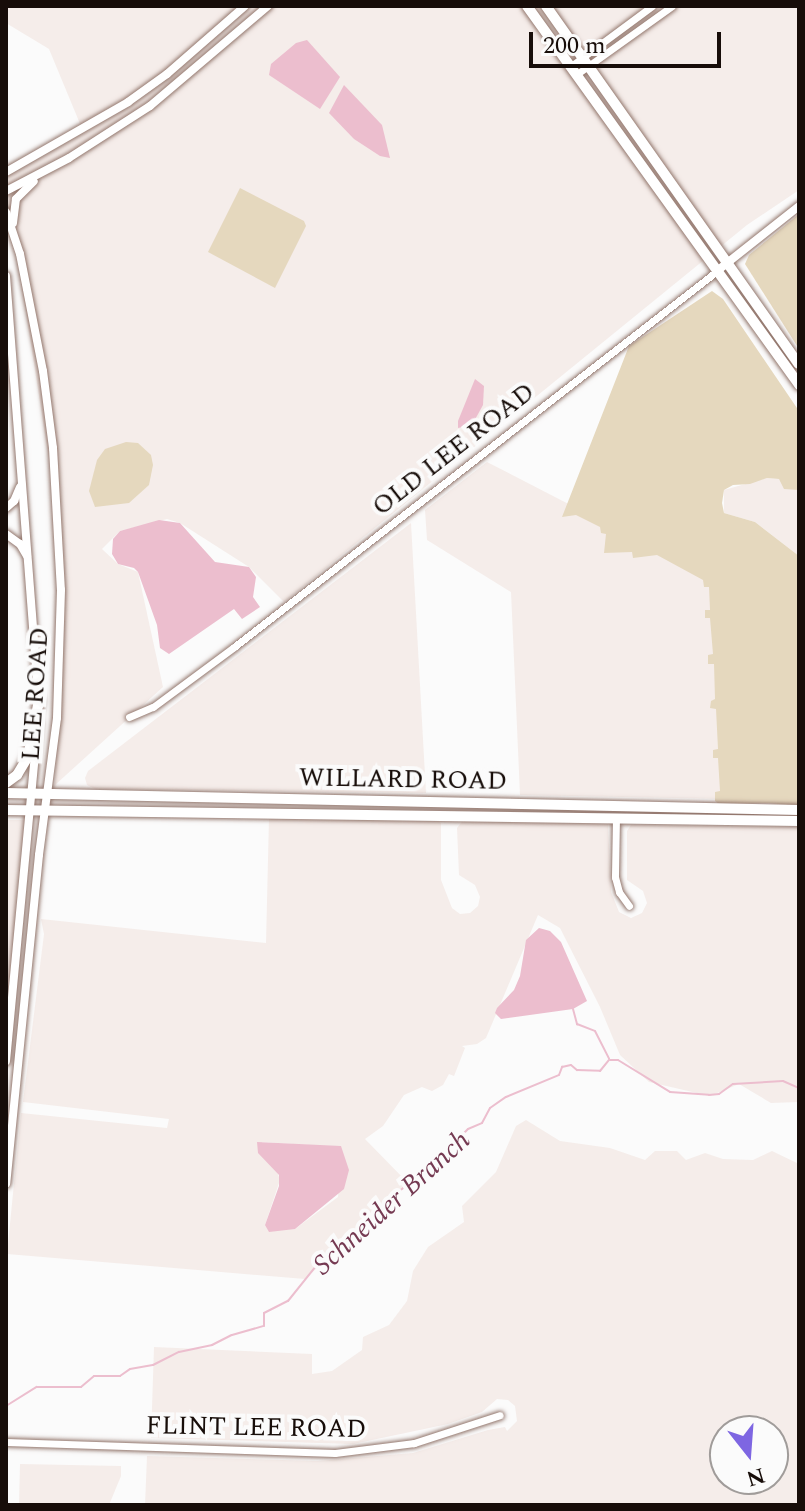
<!DOCTYPE html>
<style>
body{margin:0}
#map{position:relative;width:805px;height:1511px;overflow:hidden;background:#fbfbfb;font-family:Spectral,serif}
div>[style]{position:absolute}
[style*='--x']{left:calc(var(--x)*1px);top:calc(var(--y)*1px);width:calc(var(--w)*1px);rotate:calc(var(--a)*1deg)}
.built>*{inset:0;background:#f5edea}
.green>*{inset:0;background:#e5d8be}
.water>*{inset:0;background:#ecbece}
.stream>*{height:2px;margin:-1px;padding:0 1px;transform-origin:1px;border-radius:1px;background:#ecbece}
.roads{filter:drop-shadow(0 0 2px #92766c) drop-shadow(0 0 2px #92766c)}
.minor>*{height:7px;margin:-3.5px;padding:0 3.5px;transform-origin:3.5px;border-radius:3.5px;background:#fff}
.tertiary>*{height:8px;margin:-4px;padding:0 4px;transform-origin:4px;border-radius:4px;background:#fff}
.secondary>*{height:10px;margin:-5px;padding:0 5px;transform-origin:5px;border-radius:5px;background:#fff}
span{translate:-50% -50%;white-space:nowrap;text-align:center;line-height:1.15;-webkit-text-stroke:8px #fbfbfb;paint-order:stroke}
.street-label{font-size:26px;color:#170d09}
.water-label{font-size:28px;color:#753a52;font-style:italic}
.frame{position:absolute;inset:0;border:8px solid #170d09;pointer-events:none}
.north{position:absolute;left:709px;top:1415px;width:80px;height:80px;box-sizing:border-box;background:#fbfbfb;border:2px solid #a09c9a;border-radius:50%;rotate:163deg;font-size:22px;font-weight:700;line-height:32px;text-align:center;color:#170d09}
.north::after{content:'';display:block;margin:auto;width:28px;height:36px;background:#7e66e2;clip-path:polygon(50% 0,100% 100%,50% 72%,0 100%)}
.scale{position:absolute;left:529px;top:32px;width:192px;height:36px;box-sizing:border-box;border:4px solid #170d09;border-top:0;padding-left:10px;font-size:24px;line-height:28px;white-space:nowrap;color:#170d09;-webkit-text-stroke:6px #fbfbfb;paint-order:stroke}
</style>
<div id="map">
<div class="built">
<i style="clip-path:polygon(6px 6px,799px 6px,799px 190px,747px 225px,284px 602px,249px 567px,180px 523px,167px 519px,120px 531px,102px 549px,118px 564px,138px 572px,163px 687px,55px 785px,61px 659px,57px 511px,14px 236px,6px 216px,6px 171px,83px 131px,49px 49px,6px 23px)"></i>
<i style="clip-path:polygon(487px 462px,716px 580px,726px 799px,520px 795px,511px 592px,427px 540px,425px 510px)"></i>
<i style="clip-path:polygon(767px 478px,779px 479px,799px 490px,799px 556px,755px 522px,724px 513px,724px 490px)"></i>
<i style="clip-path:polygon(411px 523px,426px 793px,95px 789px,87px 785px,85px 778px,88px 771px)"></i>
<i style="clip-path:polygon(evenodd,269px 817px,435px 819px,441px 823px,441px 880px,452px 908px,460px 914px,470px 913px,478px 906px,480px 897px,475px 885px,459px 875px,457px 828px,464px 819px,608px 824px,611px 892px,619px 912px,631px 918px,642px 913px,647px 903px,643px 891px,627px 880px,627px 831px,631px 825px,799px 827px,799px 1102px,771px 1103px,739px 1084px,710px 1096px,649px 1082px,620px 1055px,600px 1007px,560px 928px,538px 915px,486px 1038px,477px 1044px,462px 1046px,465px 1048px,454px 1076px,449px 1074px,443px 1085px,432px 1091px,422px 1087px,404px 1095px,383px 1126px,365px 1139px,409px 1184px,305px 1279px,7px 1254px,21px 1113px,167px 1128px,169px 1119px,23px 1102px,44px 934px,41px 919px,266px 943px,269px 817px,262px 1142px,341px 1147px,338px 1197px,295px 1229px,265px 1225px,280px 1180px,277px 1171px,264px 1159px,262px 1142px)"></i>
<i style="clip-path:polygon(6px 820px,31px 820px,6px 1021px)"></i>
<i style="clip-path:polygon(evenodd,526px 1120px,560px 1141px,610px 1148px,645px 1160px,655px 1151px,677px 1151px,686px 1160px,705px 1153px,723px 1159px,753px 1160px,772px 1151px,799px 1164px,799px 1505px,145px 1505px,147px 1456px,318px 1461px,413px 1453px,488px 1430px,505px 1427px,507px 1431px,517px 1421px,515px 1406px,508px 1400px,497px 1399px,482px 1412px,448px 1424px,353px 1444px,151px 1438px,154px 1347px,312px 1354px,312px 1374px,332px 1371px,362px 1350px,363px 1337px,389px 1325px,407px 1301px,413px 1271px,428px 1247px,464px 1222px,462px 1206px,496px 1172px,516px 1126px,526px 1120px,725px 1431px,773px 1431px,773px 1479px,725px 1479px,725px 1431px)"></i>
<i style="clip-path:polygon(20px 1464px,121px 1466px,121px 1476px,109px 1505px,19px 1505px)"></i>
</div>
<div class="green">
<i style="clip-path:polygon(240px 188px,304px 221px,306px 226px,275px 288px,208px 252px)"></i>
<i style="clip-path:polygon(799px 214px,799px 349px,745px 264px,749px 255px)"></i>
<i style="clip-path:polygon(712px 291px,723px 299px,799px 411px,799px 490px,784px 489px,779px 479px,767px 478px,750px 484px,733px 485px,724px 490px,722px 503px,724px 513px,755px 522px,799px 556px,799px 806px,768px 803px,719px 804px,715px 801px,715px 792px,720px 791px,718px 758px,713px 758px,713px 750px,718px 749px,716px 709px,710px 708px,711px 701px,715px 699px,714px 664px,708px 664px,708px 655px,713px 654px,710px 618px,705px 618px,705px 610px,710px 610px,709px 587px,704px 587px,703px 580px,657px 555px,633px 558px,632px 552px,604px 553px,606px 534px,601px 533px,600px 527px,576px 515px,562px 517px,629px 346px)"></i>
<i style="clip-path:polygon(126px 442px,138px 443px,151px 455px,153px 465px,149px 485px,129px 503px,95px 507px,89px 491px,97px 460px,105px 449px)"></i>
</div>
<div class="water">
<i style="clip-path:polygon(307px 40px,340px 77px,320px 109px,269px 75px,271px 64px,296px 43px)"></i>
<i style="clip-path:polygon(344px 85px,382px 125px,390px 158px,380px 156px,354px 139px,329px 113px)"></i>
<i style="clip-path:polygon(475px 379px,484px 386px,483px 405px,472px 425px,458px 428px,458px 421px)"></i>
<i style="clip-path:polygon(159px 520px,180px 523px,215px 562px,249px 567px,256px 577px,253px 597px,260px 607px,242px 619px,234px 609px,169px 654px,160px 648px,157px 625px,138px 572px,134px 568px,118px 564px,112px 554px,113px 539px,120px 531px)"></i>
<i style="clip-path:polygon(539px 928px,550px 931px,561px 942px,587px 1001px,573px 1009px,501px 1019px,495px 1013px,497px 1008px,514px 990px,520px 976px,526px 940px)"></i>
<i style="clip-path:polygon(257px 1142px,341px 1146px,349px 1170px,344px 1189px,295px 1229px,269px 1232px,265px 1225px,279px 1186px,279px 1175px,258px 1153px)"></i>
</div>
<div class="stream">
<i style="--x:573;--y:1009;--w:16;--a:75"></i>
<i style="--x:577;--y:1024;--w:19;--a:21"></i>
<i style="--x:595;--y:1031;--w:31;--a:63"></i>
<i style="--x:610;--y:1060;--w:8;--a:0"></i>
<i style="--x:618;--y:1060;--w:61;--a:31.6"></i>
<i style="--x:670;--y:1092;--w:39;--a:4"></i>
<i style="--x:709;--y:1095;--w:10;--a:-6"></i>
<i style="--x:719;--y:1094;--w:17;--a:-36"></i>
<i style="--x:733;--y:1084;--w:50;--a:-3.4"></i>
<i style="--x:783;--y:1081;--w:17;--a:24"></i>
<i style="--x:6;--y:1406;--w:36;--a:-32"></i>
<i style="--x:37;--y:1387;--w:44;--a:0"></i>
<i style="--x:81;--y:1387;--w:17;--a:-40"></i>
<i style="--x:94;--y:1376;--w:26;--a:0"></i>
<i style="--x:120;--y:1376;--w:12;--a:-35"></i>
<i style="--x:130;--y:1369;--w:23;--a:-10"></i>
<i style="--x:153;--y:1365;--w:29;--a:-27"></i>
<i style="--x:179;--y:1352;--w:34;--a:-12"></i>
<i style="--x:212;--y:1345;--w:22;--a:-27"></i>
<i style="--x:232;--y:1335;--w:33;--a:-16"></i>
<i style="--x:264;--y:1326;--w:13;--a:-90"></i>
<i style="--x:264;--y:1313;--w:27;--a:-27"></i>
<i style="--x:288;--y:1301;--w:51;--a:-51.3"></i>
<i style="--x:320;--y:1261;--w:19;--a:-18"></i>
<i style="--x:338;--y:1255;--w:81;--a:-47"></i>
<i style="--x:393;--y:1196;--w:53;--a:-38.2"></i>
<i style="--x:435;--y:1163;--w:47;--a:-45.9"></i>
<i style="--x:468;--y:1129;--w:15;--a:-23"></i>
<i style="--x:482;--y:1123;--w:17;--a:-62"></i>
<i style="--x:490;--y:1108;--w:19;--a:-35"></i>
<i style="--x:506;--y:1097;--w:57;--a:-22.5"></i>
<i style="--x:559;--y:1075;--w:9;--a:-69"></i>
<i style="--x:562;--y:1067;--w:9;--a:-13"></i>
<i style="--x:571;--y:1065;--w:8;--a:40"></i>
<i style="--x:577;--y:1070;--w:23;--a:2"></i>
<i style="--x:600;--y:1071;--w:14;--a:-51"></i>
</div>
<div class="roads">
<div class="minor">
<i style="--x:571;--y:66;--w:101;--a:-36.5"></i>
<i style="--x:577;--y:74;--w:117;--a:-35.6"></i>
<i style="--x:129;--y:717;--w:26;--a:-23"></i>
<i style="--x:153;--y:707;--w:101;--a:-36.5"></i>
<i style="--x:234;--y:647;--w:612;--a:-37.9"></i>
<i style="--x:616;--y:817;--w:60;--a:91"></i>
<i style="--x:615;--y:877;--w:16;--a:75"></i>
<i style="--x:619;--y:892;--w:17;--a:54"></i>
<i style="--x:6;--y:1442;--w:329;--a:1.9"></i>
<i style="--x:335;--y:1453;--w:80;--a:-7.2"></i>
<i style="--x:414;--y:1443;--w:90;--a:-18"></i>
</div>
<div class="tertiary">
<i style="--x:6;--y:172;--w:141;--a:-29.8"></i>
<i style="--x:128;--y:102;--w:48;--a:-35.7"></i>
<i style="--x:167;--y:74;--w:103;--a:-41.1"></i>
<i style="--x:6;--y:191;--w:71;--a:-27.6"></i>
<i style="--x:69;--y:158;--w:96;--a:-32.7"></i>
<i style="--x:150;--y:106;--w:155;--a:-40.3"></i>
<i style="--x:6;--y:212;--w:44;--a:71.6"></i>
<i style="--x:20;--y:254;--w:119;--a:78.9"></i>
<i style="--x:43;--y:371;--w:78;--a:82.6"></i>
<i style="--x:53;--y:448;--w:142;--a:86.8"></i>
<i style="--x:61;--y:590;--w:128;--a:91.8"></i>
<i style="--x:57;--y:718;--w:138;--a:97.5"></i>
<i style="--x:39;--y:855;--w:330;--a:95.7"></i>
<i style="--x:13;--y:223;--w:24;--a:-83"></i>
<i style="--x:16;--y:199;--w:25;--a:-45"></i>
<i style="--x:717;--y:271;--w:105;--a:-38.4"></i>
<i style="--x:6;--y:276;--w:431;--a:85.6"></i>
<i style="--x:6;--y:508;--w:11;--a:-41"></i>
<i style="--x:14;--y:501;--w:15;--a:-67"></i>
<i style="--x:6;--y:534;--w:17;--a:36"></i>
<i style="--x:20;--y:544;--w:14;--a:60"></i>
<i style="--x:6;--y:1061;--w:340;--a:-84.6"></i>
</div>
<div class="secondary">
<i style="--x:527;--y:6;--w:467;--a:54.3"></i>
<i style="--x:546;--y:6;--w:438;--a:54.8"></i>
<i style="--x:6;--y:783;--w:14;--a:-36"></i>
<i style="--x:17;--y:775;--w:21;--a:-59"></i>
<i style="--x:28;--y:757;--w:58;--a:-79.1"></i>
<i style="--x:6;--y:793;--w:793;--a:1.23"></i>
<i style="--x:6;--y:810;--w:793;--a:0.79"></i>
</div>
</div>
<div class="street-label">
<span style="left:454px;top:450px;rotate:-38deg">OLD LEE ROAD</span>
<span style="left:36px;top:694px;rotate:-86deg">LEE ROAD</span>
<span style="left:403px;top:780px;rotate:1deg">WILLARD ROAD</span>
<span style="left:256px;top:1428px;rotate:1deg">FLINT LEE ROAD</span>
</div>
<div class="water-label">
<span style="left:392px;top:1203px;rotate:-42deg">Schneider Branch</span>
</div>
<div class="frame"></div>
<div class="north">N</div>
<div class="scale">200 m</div>
</div>
